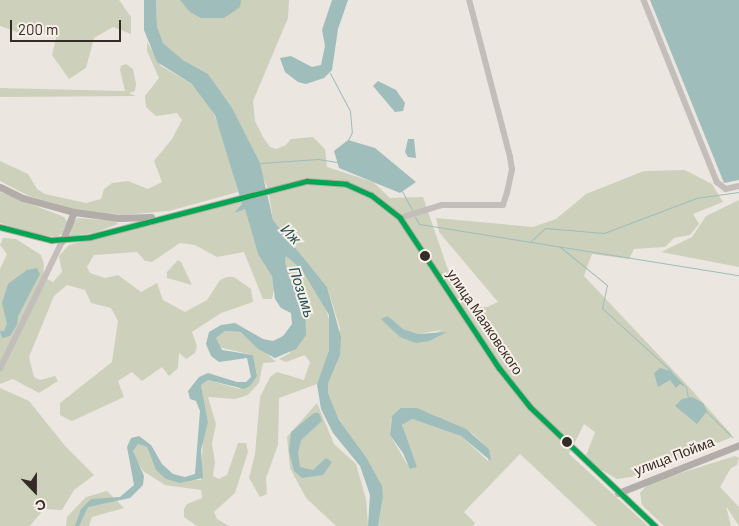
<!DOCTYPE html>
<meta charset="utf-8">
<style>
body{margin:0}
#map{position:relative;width:739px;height:526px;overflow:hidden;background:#ece6e0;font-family:Barlow,sans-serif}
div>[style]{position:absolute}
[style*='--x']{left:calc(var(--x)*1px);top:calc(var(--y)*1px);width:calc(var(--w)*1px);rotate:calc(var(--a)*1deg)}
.green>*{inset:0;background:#cdd0bb}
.water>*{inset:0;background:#9ebdbb}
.stream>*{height:1px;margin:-0.5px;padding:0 0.5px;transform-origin:0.5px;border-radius:0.5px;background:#9ebdbb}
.minor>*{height:5.5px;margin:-2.75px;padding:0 2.75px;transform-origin:2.75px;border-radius:2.75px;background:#c4beba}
.major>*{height:7px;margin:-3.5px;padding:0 3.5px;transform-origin:3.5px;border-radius:3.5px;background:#b3ada9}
.bus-1>*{height:5px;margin:-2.5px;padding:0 2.5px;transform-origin:2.5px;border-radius:2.5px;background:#00a651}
.dots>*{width:14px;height:14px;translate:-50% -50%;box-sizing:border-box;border:2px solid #f8f0e8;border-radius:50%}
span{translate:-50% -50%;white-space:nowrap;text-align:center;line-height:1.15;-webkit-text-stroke:4px #f8f0e8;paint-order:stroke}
.street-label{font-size:14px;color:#352c28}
.water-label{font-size:15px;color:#215254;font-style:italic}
.north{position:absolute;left:10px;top:466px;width:50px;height:50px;-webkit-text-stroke:4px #f8f0e8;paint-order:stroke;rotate:158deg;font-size:14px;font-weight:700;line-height:20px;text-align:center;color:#352c28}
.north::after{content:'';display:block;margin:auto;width:18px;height:22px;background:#352c28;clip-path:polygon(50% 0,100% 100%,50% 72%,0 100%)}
.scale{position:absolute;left:10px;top:20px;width:111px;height:22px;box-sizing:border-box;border:2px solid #352c28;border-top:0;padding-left:6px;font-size:15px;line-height:18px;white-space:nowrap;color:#352c28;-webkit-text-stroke:4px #f8f0e8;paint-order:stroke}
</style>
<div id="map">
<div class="green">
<i style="clip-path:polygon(0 0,119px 0,131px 17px,131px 34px,113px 27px,94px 38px,86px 68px,69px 79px,52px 55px,57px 34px,17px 32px,0 26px)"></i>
<i style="clip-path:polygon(evenodd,156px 0,289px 0,288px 18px,253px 101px,255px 121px,263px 137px,270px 147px,276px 149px,286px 145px,291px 139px,313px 137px,325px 149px,327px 167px,373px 182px,390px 198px,423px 197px,447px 267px,467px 303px,474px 307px,487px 307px,498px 302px,439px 232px,436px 218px,533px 227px,556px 219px,586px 194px,644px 171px,685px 170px,712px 184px,723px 202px,693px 214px,699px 224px,690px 235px,674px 238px,665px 247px,634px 249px,629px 259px,592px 254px,584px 276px,689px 387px,731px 434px,730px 438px,631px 477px,617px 479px,593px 465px,586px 456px,595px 432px,584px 424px,569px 454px,648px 526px,597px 526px,520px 454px,464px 512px,475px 523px,473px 526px,378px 526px,383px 497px,366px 457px,339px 420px,328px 393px,328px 384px,337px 363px,340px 328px,327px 287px,273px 220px,268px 189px,231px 106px,208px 74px,183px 60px,163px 43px,157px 26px,156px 0,388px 316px,403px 329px,418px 334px,442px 330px,416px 343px,396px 332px,387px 323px,388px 316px,156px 0,427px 412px,473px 434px,489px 449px,488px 461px,461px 436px,412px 419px,404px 421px,402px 430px,417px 467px,407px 464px,390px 435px,391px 419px,427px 412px)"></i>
<i style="clip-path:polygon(147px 42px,161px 66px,192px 84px,210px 105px,222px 134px,238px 192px,169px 211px,123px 215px,76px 210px,29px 196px,0 181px,0 161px,28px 174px,37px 189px,45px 194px,86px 203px,101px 199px,104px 189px,112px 183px,128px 181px,148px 189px,162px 182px,154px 161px,172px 139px,182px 120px,177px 113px,156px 116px,146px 107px,145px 96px,159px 78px,147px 51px)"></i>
<i style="clip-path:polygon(126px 64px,133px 69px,136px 84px,135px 91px,129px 93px,136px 96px,0 97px,0 88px,125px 91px,120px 70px,121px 66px)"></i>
<i style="clip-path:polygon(0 192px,64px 217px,67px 222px,62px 234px,56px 237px,31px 233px,0 223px)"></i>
<i style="clip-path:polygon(739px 200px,739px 267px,661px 252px,692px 237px,706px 216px)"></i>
<i style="clip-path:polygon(241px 201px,242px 204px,234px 213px,245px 208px,258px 254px,267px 263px,272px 276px,274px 289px,272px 299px,263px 299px,244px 252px,217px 257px,195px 245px,180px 243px,152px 262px,145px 261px,137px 252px,94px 255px,87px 267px,90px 273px,105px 278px,118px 275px,141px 292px,157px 283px,163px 300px,185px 312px,207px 300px,220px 280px,227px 277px,234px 277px,251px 289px,253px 302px,221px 313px,192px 332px,197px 346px,195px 353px,186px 359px,179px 353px,178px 368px,169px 376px,162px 367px,142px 381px,132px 372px,118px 381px,124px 397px,72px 421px,60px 415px,60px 403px,112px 362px,118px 321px,111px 308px,91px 303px,85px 290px,67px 285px,54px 296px,29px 357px,34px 377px,40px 380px,55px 376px,58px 381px,39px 393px,13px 379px,0 384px,0 269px,7px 254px,0 245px,3px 238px,16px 239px,41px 255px,44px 264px,43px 277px,53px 282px,62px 272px,59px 256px,69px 245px)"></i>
<i style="clip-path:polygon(78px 218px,115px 221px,118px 224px,94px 233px,70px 236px,73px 222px)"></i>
<i style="clip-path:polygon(286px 256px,302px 270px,324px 304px,330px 322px,329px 350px,317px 384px,279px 398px,278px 445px,266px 478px,267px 494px,260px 497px,249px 478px,255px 454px,260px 397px,270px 377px,277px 372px,304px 380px,310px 362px,305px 355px,286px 362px,279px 359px,290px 353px,305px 305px,285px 263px)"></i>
<i style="clip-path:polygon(178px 260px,181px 262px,192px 285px,167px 278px,167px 272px)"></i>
<i style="clip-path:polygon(225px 331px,241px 332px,248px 336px,276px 362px,263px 363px,259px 383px,248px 395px,235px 399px,208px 397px,216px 424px,212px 444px,215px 462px,213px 476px,219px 479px,227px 475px,238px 443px,246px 443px,248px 452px,235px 493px,214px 512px,217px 519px,229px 526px,197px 526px,184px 517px,184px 509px,187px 504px,202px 498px,201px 490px,165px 485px,143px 471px,134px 456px,133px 447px,138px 444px,147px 447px,152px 460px,166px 479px,201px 480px,203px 438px,208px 422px,201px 385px,208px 380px,239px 389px,257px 376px,253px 355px,218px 347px,216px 338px)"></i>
<i style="clip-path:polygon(0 388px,29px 401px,66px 447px,94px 475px,74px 490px,62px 510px,44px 509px,30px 526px,0 526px)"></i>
<i style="clip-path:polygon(317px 403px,334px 444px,356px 464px,366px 499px,368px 526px,336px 526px,306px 498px,290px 468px,287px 437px)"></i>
<i style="clip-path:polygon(735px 456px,739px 458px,737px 465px,731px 468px,720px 487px,739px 507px,739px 526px,726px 506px,731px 526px,664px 526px,642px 505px,640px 493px,649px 483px)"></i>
<i style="clip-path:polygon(107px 491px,124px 508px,92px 517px,89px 526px,66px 526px,67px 517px,86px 497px)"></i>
</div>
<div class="water">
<i style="clip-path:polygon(144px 0,156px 0,157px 26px,163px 43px,183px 60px,208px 74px,231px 106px,260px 163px,273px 220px,327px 287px,341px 337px,340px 355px,328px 384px,328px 393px,339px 420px,366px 457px,382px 486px,383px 497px,378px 526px,368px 526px,370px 495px,360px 466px,333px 433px,321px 409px,317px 384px,329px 350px,329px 315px,302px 270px,286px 256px,285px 263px,305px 305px,306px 335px,296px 349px,275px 358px,258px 349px,241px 332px,225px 331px,216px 338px,222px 350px,253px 355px,257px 376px,250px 386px,244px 389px,208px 380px,201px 385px,208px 422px,201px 450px,203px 478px,180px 483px,166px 479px,156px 470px,147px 447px,138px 444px,133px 451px,144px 476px,143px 485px,130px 498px,88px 507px,79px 526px,75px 526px,81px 509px,91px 499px,120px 497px,134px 485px,127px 447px,131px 438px,139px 436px,151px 445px,162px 464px,173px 474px,185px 477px,195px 474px,200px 411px,196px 401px,190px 399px,188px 391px,199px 377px,208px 373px,237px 382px,246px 382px,251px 377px,247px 358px,219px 362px,211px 356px,206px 344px,209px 332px,221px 325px,235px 323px,263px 339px,273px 341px,283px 336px,292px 324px,291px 313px,281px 308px,275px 299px,272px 276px,258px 254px,245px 209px,234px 213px,242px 204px,215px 115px,192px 84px,157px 62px,144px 30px)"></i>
<i style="clip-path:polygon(180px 0,241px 0,240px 7px,224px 18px,201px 18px,190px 12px)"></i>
<i style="clip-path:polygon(332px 0,348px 0,338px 29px,332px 70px,324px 78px,306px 84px,298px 82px,285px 72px,280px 58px,291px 56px,312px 67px,321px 65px,325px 46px,322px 30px)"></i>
<i style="clip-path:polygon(650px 0,739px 0,739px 180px,724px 183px)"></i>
<i style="clip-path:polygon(378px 81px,396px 90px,405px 103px,403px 111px,395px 112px,373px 86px)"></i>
<i style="clip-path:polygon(408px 139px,414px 139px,416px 158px,408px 157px,405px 152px)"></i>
<i style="clip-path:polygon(348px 140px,375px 148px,416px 182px,400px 193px,339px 168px,334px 151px)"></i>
<i style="clip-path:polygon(37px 268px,40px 274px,18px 316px,17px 325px,10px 336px,2px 338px,0 331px,4px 331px,7px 324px,2px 303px,8px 284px,27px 270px)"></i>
<i style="clip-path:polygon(388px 316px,403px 329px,418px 334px,447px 332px,429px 341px,416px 343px,400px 337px,381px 319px)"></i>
<i style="clip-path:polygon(660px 368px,671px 371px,687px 388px,680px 384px,676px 388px,670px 380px,658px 387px,654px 373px)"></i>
<i style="clip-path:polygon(692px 397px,703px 403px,707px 411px,697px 424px,675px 406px,682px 399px)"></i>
<i style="clip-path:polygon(401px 408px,417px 408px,466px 429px,489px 449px,491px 461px,461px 436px,412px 419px,402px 425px,417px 467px,410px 469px,403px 453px,390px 435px,392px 416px)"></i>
<i style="clip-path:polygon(314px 413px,319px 413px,322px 421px,301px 440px,298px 453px,300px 467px,313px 470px,326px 458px,332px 462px,323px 475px,302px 478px,294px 471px,289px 451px,291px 432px)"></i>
</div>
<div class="stream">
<i style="--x:330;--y:73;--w:43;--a:62.2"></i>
<i style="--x:350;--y:111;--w:21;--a:85"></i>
<i style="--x:352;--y:132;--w:9;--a:117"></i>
<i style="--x:260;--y:163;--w:58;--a:-3.9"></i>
<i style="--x:318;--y:159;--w:19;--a:9"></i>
<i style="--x:402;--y:191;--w:21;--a:62"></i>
<i style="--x:415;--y:217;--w:8;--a:60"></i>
<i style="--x:419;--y:224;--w:324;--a:9.1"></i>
<i style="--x:531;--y:241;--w:19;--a:-43"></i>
<i style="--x:545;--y:228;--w:59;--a:4.8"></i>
<i style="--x:604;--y:233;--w:98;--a:-20.8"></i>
<i style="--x:696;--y:198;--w:43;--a:-7.9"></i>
<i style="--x:559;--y:246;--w:62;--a:39.1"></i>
<i style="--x:607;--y:285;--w:24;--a:102"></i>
<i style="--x:602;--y:308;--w:93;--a:42.4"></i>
<i style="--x:686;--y:387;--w:10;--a:79"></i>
<i style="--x:706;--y:411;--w:37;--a:45"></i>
</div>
<div class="minor">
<i style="--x:644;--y:0;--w:196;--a:68.1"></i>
<i style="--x:717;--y:182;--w:11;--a:38"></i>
<i style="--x:726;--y:189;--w:13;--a:-13"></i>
<i style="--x:400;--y:218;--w:44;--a:-17.2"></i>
<i style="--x:442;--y:205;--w:61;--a:0"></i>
<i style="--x:503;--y:205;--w:13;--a:-72"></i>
<i style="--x:507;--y:193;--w:24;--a:-78"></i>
<i style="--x:512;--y:170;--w:13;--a:-99"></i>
<i style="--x:510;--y:157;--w:162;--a:-104.6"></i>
<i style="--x:0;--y:369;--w:144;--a:-64"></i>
</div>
<div class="major">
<i style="--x:0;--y:187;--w:25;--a:26"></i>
<i style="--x:23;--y:198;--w:53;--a:15.4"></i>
<i style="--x:74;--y:212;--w:45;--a:7.6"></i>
<i style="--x:119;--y:218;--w:32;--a:-2"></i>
<i style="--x:0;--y:227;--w:53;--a:14.3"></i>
<i style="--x:51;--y:240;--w:39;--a:-4"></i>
<i style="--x:90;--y:237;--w:224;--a:-14.5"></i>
<i style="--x:307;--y:181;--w:39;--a:4"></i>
<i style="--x:346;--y:184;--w:27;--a:24"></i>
<i style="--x:371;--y:195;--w:37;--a:38"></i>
<i style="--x:400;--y:218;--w:180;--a:56.6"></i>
<i style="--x:499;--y:368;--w:50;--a:51.5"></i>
<i style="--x:530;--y:407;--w:173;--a:43.6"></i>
<i style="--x:63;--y:240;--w:30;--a:-69"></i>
<i style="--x:618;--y:493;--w:130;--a:-21.6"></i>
</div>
<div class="bus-1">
<i style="--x:0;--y:227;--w:53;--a:14.3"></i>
<i style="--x:51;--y:240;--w:39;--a:-4"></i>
<i style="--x:90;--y:237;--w:224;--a:-14.5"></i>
<i style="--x:307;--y:181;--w:39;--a:4"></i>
<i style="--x:346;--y:184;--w:27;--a:24"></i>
<i style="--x:371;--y:195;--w:37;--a:38"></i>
<i style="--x:400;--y:218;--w:180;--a:56.6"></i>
<i style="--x:499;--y:368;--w:50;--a:51.5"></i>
<i style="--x:530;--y:407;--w:173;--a:43.6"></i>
</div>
<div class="dots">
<i style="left:425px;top:256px;background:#352c28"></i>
<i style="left:567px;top:442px;background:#352c28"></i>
</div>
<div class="street-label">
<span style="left:485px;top:322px;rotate:56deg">улица Маяковского</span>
<span style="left:674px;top:456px;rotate:-21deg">улица Пойма</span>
</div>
<div class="water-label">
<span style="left:291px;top:234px;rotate:46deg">Иж</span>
<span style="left:302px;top:292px;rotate:72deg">Позимь</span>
</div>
<div class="north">С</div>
<div class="scale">200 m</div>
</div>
